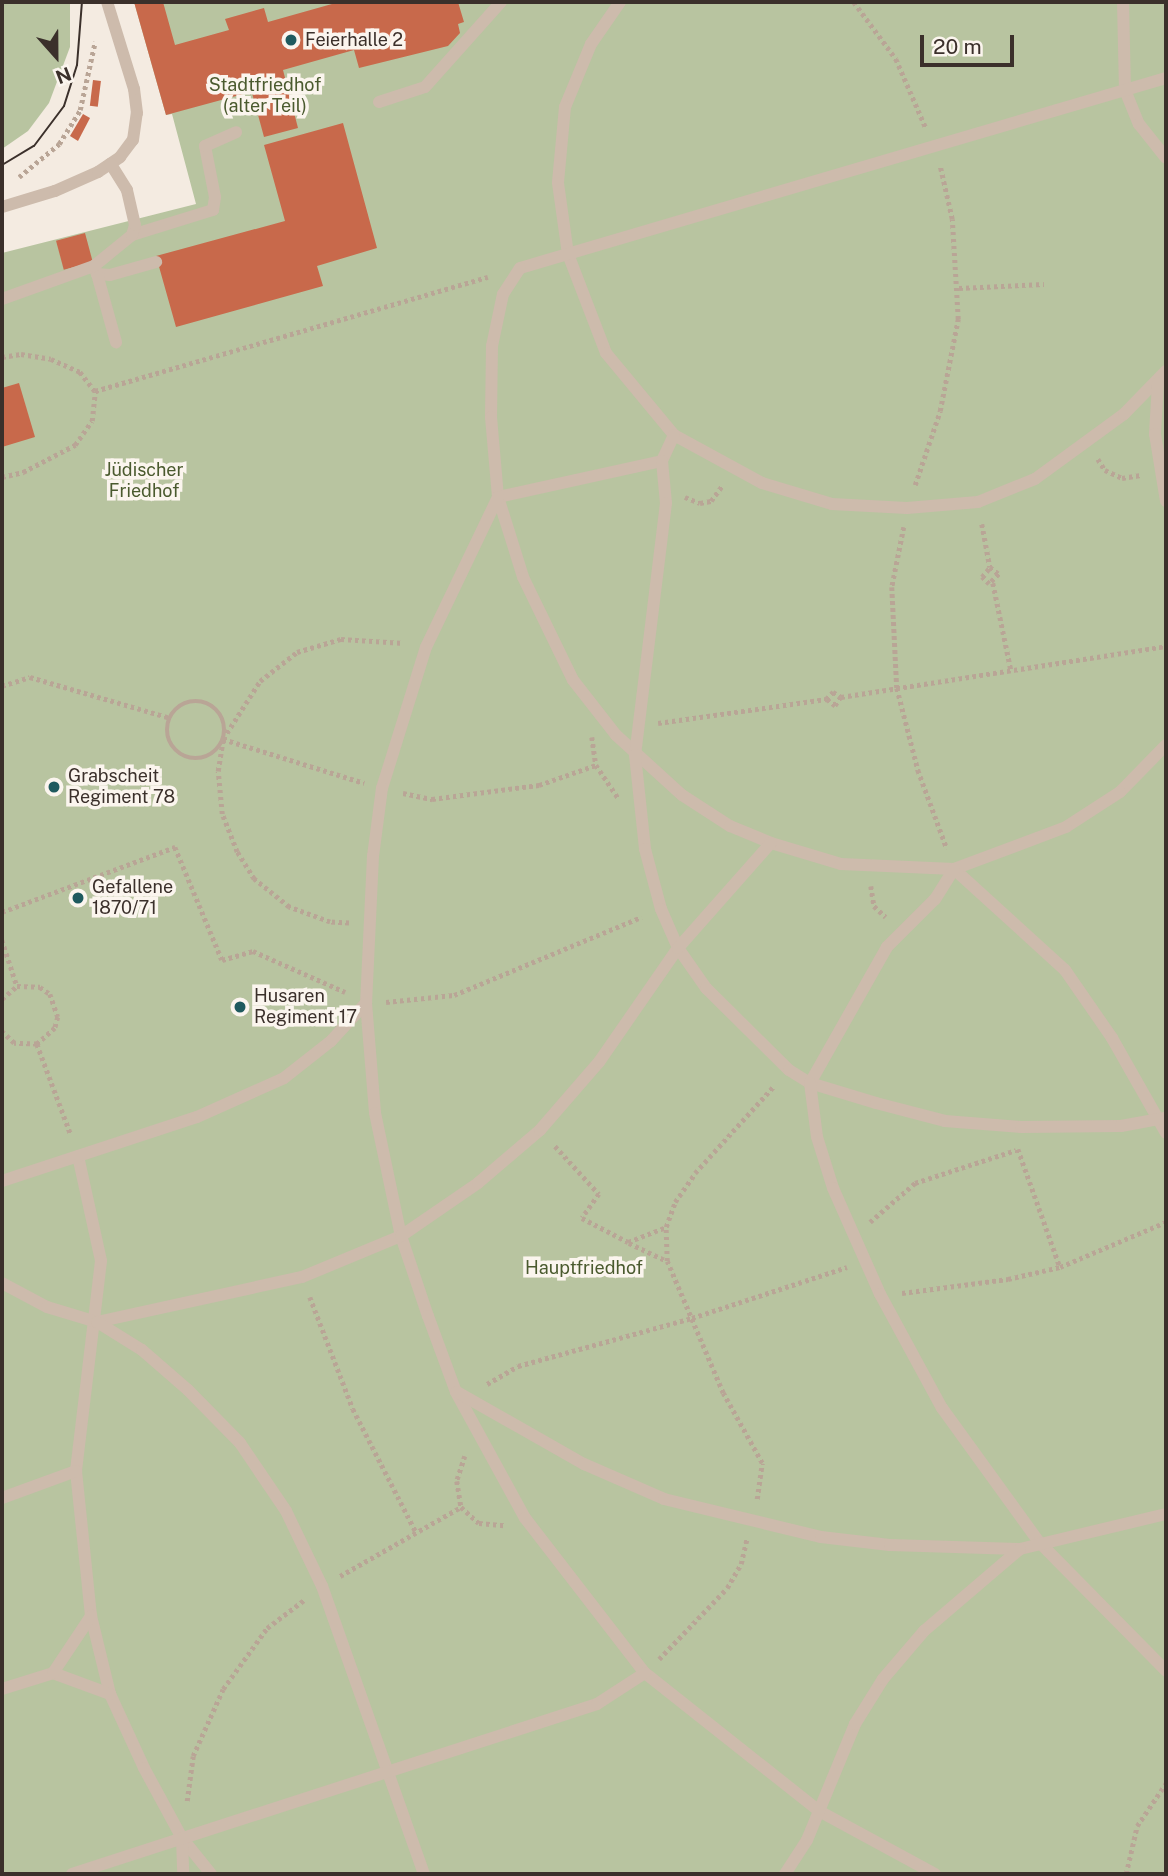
<!DOCTYPE html>
<meta charset="utf-8">
<style>
body{margin:0}
#map{position:relative;width:1168px;height:1876px;overflow:hidden;background:#f4ebe1;font-family:"Public Sans",sans-serif}
div>[style]{position:absolute}
[style*='--x']{left:calc(var(--x)*1px);top:calc(var(--y)*1px);width:calc(var(--w)*1px);rotate:calc(var(--a)*1deg)}
.green>*{inset:0;background:#b8c4a0}
.building>*{inset:0;background:#c8694b;transform-origin:0 0}
.path>*{height:4.5px;margin-top:-2.25px;transform-origin:0;background:repeating-linear-gradient(90deg,#b9a596 0 3.5px,transparent 0 7px)}
.path>.ring{margin:-2.25px;padding:0;box-sizing:content-box;background:none;border:4.5px solid #b9a596;border-radius:50%}
.service>*{height:12px;margin:-6px;padding:0 6px;transform-origin:6px;border-radius:6px;background:#cdbbac}
.tram>*{height:2px;margin:-1px;padding:0 1px;transform-origin:1px;border-radius:1px;background:#3b302b}
.dots>*{width:19px;height:19px;translate:-50% -50%;box-sizing:border-box;border:4px solid #fbf5ee;border-radius:50%}
span{translate:-50% -50%;white-space:nowrap;text-align:center;line-height:1.15;-webkit-text-stroke:7px #fbf5ee;paint-order:stroke}
.poi-label{font-size:18px;color:#3b302b}
.left{translate:0 -50%;text-align:left}
.park-label{font-size:18px;color:#4a5a2e}
.frame{position:absolute;inset:0;border:4px solid #3b302b;pointer-events:none}
.north{position:absolute;left:21px;top:21px;width:70px;height:70px;-webkit-text-stroke:5px #fbf5ee;paint-order:stroke;rotate:159deg;font-size:19px;font-weight:700;line-height:28px;text-align:center;color:#3b302b}
.north::after{content:'';display:block;margin:auto;width:24px;height:32px;background:#3b302b;clip-path:polygon(50% 0,100% 100%,50% 72%,0 100%)}
.scale{position:absolute;left:920px;top:35px;width:94px;height:32px;box-sizing:border-box;border:4px solid #3b302b;border-top:0;padding-left:9px;font-size:21px;line-height:24px;white-space:nowrap;color:#3b302b;-webkit-text-stroke:5px #fbf5ee;paint-order:stroke}
</style>
<div id="map">
<div class="green">
<i style="clip-path:polygon(2px 2px,70px 2px,70px 47px,49px 103px,28px 131px,2px 149px)"></i>
<i style="clip-path:polygon(134px 2px,1166px 2px,1166px 1874px,2px 1874px,2px 253px,196px 204px,172px 114px,166px 115px)"></i>
</div>
<div class="building">
<i style="clip-path:polygon(134px 2px,163px 2px,175px 45px,229px 30px,225px 19px,264px 8px,268px 22px,339px 2px,458px 2px,464px 22px,458px 24px,460px 33px,448px 46px,359px 68px,354px 50px,283px 70px,298px 128px,264px 137px,249px 82px,244px 84px,247px 93px,166px 115px)"></i>
<i style="left:93px;top:80px;width:8px;height:26px;rotate:7deg"></i>
<i style="clip-path:polygon(83px 114px,90px 118px,78px 141px,70px 136px)"></i>
<i style="clip-path:polygon(343px 123px,377px 248px,317px 266px,323px 286px,176px 327px,156px 256px,285px 221px,264px 145px)"></i>
<i style="left:85px;top:233px;width:30px;height:30px;rotate:75deg"></i>
<i style="clip-path:polygon(19px 383px,35px 437px,2px 447px,2px 388px)"></i>
</div>
<div class="path">
<i style="--x:854;--y:2;--w:71;--a:53.6"></i>
<i style="--x:896;--y:59;--w:75;--a:66.5"></i>
<i style="--x:19;--y:177;--w:52;--a:-39.5"></i>
<i style="--x:59;--y:144;--w:40;--a:-58"></i>
<i style="--x:80;--y:110;--w:70;--a:-77.6"></i>
<i style="--x:959;--y:288;--w:85;--a:-2.7"></i>
<i style="--x:2;--y:357;--w:19;--a:-9"></i>
<i style="--x:21;--y:354;--w:30;--a:9"></i>
<i style="--x:51;--y:359;--w:32;--a:24"></i>
<i style="--x:80;--y:372;--w:24;--a:52"></i>
<i style="--x:1098;--y:459;--w:13;--a:58"></i>
<i style="--x:1105;--y:470;--w:19;--a:25"></i>
<i style="--x:1122;--y:478;--w:19;--a:-9"></i>
<i style="--x:2;--y:477;--w:22;--a:-13"></i>
<i style="--x:23;--y:472;--w:59;--a:-27.4"></i>
<i style="--x:75;--y:445;--w:29;--a:-55"></i>
<i style="--x:92;--y:421;--w:30;--a:-84"></i>
<i style="--x:95;--y:391;--w:409;--a:-16.2"></i>
<i style="--x:915;--y:485;--w:78;--a:-71.3"></i>
<i style="--x:940;--y:411;--w:94;--a:-78.9"></i>
<i style="--x:958;--y:319;--w:100;--a:-93.4"></i>
<i style="--x:952;--y:219;--w:54;--a:-102.8"></i>
<i style="--x:685;--y:497;--w:16;--a:22"></i>
<i style="--x:700;--y:503;--w:11;--a:-10"></i>
<i style="--x:711;--y:501;--w:19;--a:-54"></i>
<i style="--x:982;--y:524;--w:44;--a:79.5"></i>
<i style="--x:990;--y:567;--w:11;--a:38"></i>
<i style="--x:999;--y:574;--w:14;--a:135"></i>
<i style="--x:989;--y:584;--w:10;--a:-135"></i>
<i style="--x:982;--y:577;--w:13;--a:-51"></i>
<i style="--x:904;--y:527;--w:61;--a:101.3"></i>
<i style="--x:892;--y:587;--w:101;--a:87.2"></i>
<i style="--x:897;--y:688;--w:85;--a:75.6"></i>
<i style="--x:918;--y:770;--w:84;--a:69.8"></i>
<i style="--x:993;--y:583;--w:89;--a:78.3"></i>
<i style="--x:2;--y:686;--w:29;--a:-18"></i>
<i style="--x:30;--y:677;--w:146;--a:16.3"></i>
<i style="--x:841;--y:697;--w:11;--a:124"></i>
<i style="--x:835;--y:706;--w:11;--a:-142"></i>
<i style="--x:826;--y:699;--w:10;--a:-45"></i>
<i style="--x:833;--y:692;--w:9;--a:32"></i>
<i style="--x:841;--y:697;--w:329;--a:-8.9"></i>
<i class="ring" style="left:167px;top:701px;width:53.5px;height:53.5px"></i>
<i style="--x:658;--y:723;--w:170;--a:-8.1"></i>
<i style="--x:592;--y:737;--w:28;--a:82"></i>
<i style="--x:596;--y:765;--w:40;--a:56"></i>
<i style="--x:223;--y:739;--w:148;--a:17.3"></i>
<i style="--x:403;--y:793;--w:30;--a:12"></i>
<i style="--x:432;--y:799;--w:108;--a:-7.5"></i>
<i style="--x:539;--y:785;--w:60;--a:-19.3"></i>
<i style="--x:871;--y:886;--w:20;--a:81"></i>
<i style="--x:874;--y:906;--w:16;--a:43"></i>
<i style="--x:2;--y:912;--w:185;--a:-20.6"></i>
<i style="--x:175;--y:847;--w:122;--a:67.4"></i>
<i style="--x:222;--y:960;--w:32;--a:-16"></i>
<i style="--x:253;--y:951;--w:101;--a:24"></i>
<i style="--x:349;--y:923;--w:19;--a:-177"></i>
<i style="--x:330;--y:922;--w:44;--a:-159.9"></i>
<i style="--x:289;--y:907;--w:45;--a:-141.3"></i>
<i style="--x:254;--y:879;--w:32;--a:-122"></i>
<i style="--x:237;--y:852;--w:41;--a:-111.5"></i>
<i style="--x:222;--y:814;--w:43;--a:-95.3"></i>
<i style="--x:218;--y:771;--w:32;--a:-81"></i>
<i style="--x:223;--y:739;--w:69;--a:-57.5"></i>
<i style="--x:260;--y:681;--w:47;--a:-38.1"></i>
<i style="--x:297;--y:652;--w:46;--a:-16.5"></i>
<i style="--x:341;--y:639;--w:63;--a:3.6"></i>
<i style="--x:2;--y:940;--w:48;--a:71.9"></i>
<i style="--x:2;--y:999;--w:20;--a:-41"></i>
<i style="--x:17;--y:986;--w:23;--a:2"></i>
<i style="--x:40;--y:987;--w:12;--a:35"></i>
<i style="--x:50;--y:994;--w:24;--a:71"></i>
<i style="--x:58;--y:1017;--w:11;--a:105"></i>
<i style="--x:55;--y:1028;--w:24;--a:138"></i>
<i style="--x:37;--y:1044;--w:23;--a:-178"></i>
<i style="--x:14;--y:1043;--w:16;--a:-137"></i>
<i style="--x:386;--y:1002;--w:68;--a:-5.9"></i>
<i style="--x:454;--y:995;--w:203;--a:-22.6"></i>
<i style="--x:37;--y:1044;--w:97;--a:69.5"></i>
<i style="--x:555;--y:1146;--w:65;--a:47.5"></i>
<i style="--x:599;--y:1194;--w:29;--a:125"></i>
<i style="--x:582;--y:1218;--w:52;--a:27.6"></i>
<i style="--x:628;--y:1242;--w:41;--a:-21.5"></i>
<i style="--x:1018;--y:1149;--w:125;--a:70.4"></i>
<i style="--x:870;--y:1222;--w:60;--a:-40.9"></i>
<i style="--x:915;--y:1183;--w:106;--a:-18.1"></i>
<i style="--x:629;--y:1243;--w:42;--a:25.3"></i>
<i style="--x:902;--y:1293;--w:107;--a:-7.5"></i>
<i style="--x:1008;--y:1279;--w:53;--a:-13"></i>
<i style="--x:1060;--y:1267;--w:115;--a:-23"></i>
<i style="--x:310;--y:1297;--w:120;--a:69"></i>
<i style="--x:353;--y:1409;--w:140;--a:62.9"></i>
<i style="--x:487;--y:1384;--w:36;--a:-30"></i>
<i style="--x:518;--y:1366;--w:180;--a:-15.4"></i>
<i style="--x:692;--y:1318;--w:163;--a:-18.2"></i>
<i style="--x:465;--y:1456;--w:26;--a:108"></i>
<i style="--x:457;--y:1481;--w:26;--a:81"></i>
<i style="--x:461;--y:1507;--w:24;--a:42"></i>
<i style="--x:479;--y:1523;--w:25;--a:5"></i>
<i style="--x:757;--y:1499;--w:36;--a:-82"></i>
<i style="--x:762;--y:1463;--w:80;--a:-119.1"></i>
<i style="--x:723;--y:1393;--w:143;--a:-113"></i>
<i style="--x:667;--y:1261;--w:34;--a:-92"></i>
<i style="--x:666;--y:1227;--w:27;--a:-70"></i>
<i style="--x:675;--y:1202;--w:35;--a:-55"></i>
<i style="--x:695;--y:1173;--w:118;--a:-47.8"></i>
<i style="--x:340;--y:1576;--w:139;--a:-29.7"></i>
<i style="--x:659;--y:1659;--w:98;--a:-46.2"></i>
<i style="--x:727;--y:1588;--w:28;--a:-60"></i>
<i style="--x:741;--y:1564;--w:27;--a:-77"></i>
<i style="--x:187;--y:1801;--w:45;--a:-82.4"></i>
<i style="--x:193;--y:1756;--w:73;--a:-65.9"></i>
<i style="--x:223;--y:1689;--w:75;--a:-54.2"></i>
<i style="--x:267;--y:1628;--w:46;--a:-37.1"></i>
<i style="--x:1126;--y:1874;--w:49;--a:-77.1"></i>
<i style="--x:1137;--y:1826;--w:52;--a:-56"></i>
</div>
<div class="service">
<i style="--x:620;--y:2;--w:51;--a:124.6"></i>
<i style="--x:591;--y:44;--w:68;--a:112.4"></i>
<i style="--x:565;--y:107;--w:76;--a:95.3"></i>
<i style="--x:558;--y:183;--w:72;--a:82"></i>
<i style="--x:568;--y:254;--w:106;--a:69"></i>
<i style="--x:606;--y:353;--w:107;--a:50.3"></i>
<i style="--x:674;--y:435;--w:100;--a:28.6"></i>
<i style="--x:762;--y:483;--w:73;--a:16.7"></i>
<i style="--x:832;--y:504;--w:75;--a:3.1"></i>
<i style="--x:907;--y:508;--w:71;--a:-4.8"></i>
<i style="--x:978;--y:502;--w:61;--a:-22"></i>
<i style="--x:1035;--y:479;--w:110;--a:-36.1"></i>
<i style="--x:1124;--y:414;--w:60;--a:-45.7"></i>
<i style="--x:1123;--y:2;--w:88;--a:88.7"></i>
<i style="--x:1125;--y:90;--w:37;--a:68"></i>
<i style="--x:1139;--y:124;--w:43;--a:51.5"></i>
<i style="--x:1166;--y:78;--w:673;--a:163.61"></i>
<i style="--x:520;--y:268;--w:31;--a:123"></i>
<i style="--x:503;--y:294;--w:53;--a:101.9"></i>
<i style="--x:492;--y:346;--w:71;--a:90.8"></i>
<i style="--x:491;--y:417;--w:80;--a:85"></i>
<i style="--x:498;--y:497;--w:84;--a:72.6"></i>
<i style="--x:523;--y:577;--w:114;--a:64.1"></i>
<i style="--x:573;--y:680;--w:70;--a:52"></i>
<i style="--x:616;--y:735;--w:89;--a:42.3"></i>
<i style="--x:682;--y:795;--w:57;--a:32.9"></i>
<i style="--x:730;--y:826;--w:44;--a:22.5"></i>
<i style="--x:771;--y:843;--w:73;--a:16.7"></i>
<i style="--x:841;--y:864;--w:113;--a:2.5"></i>
<i style="--x:954;--y:869;--w:150;--a:42.3"></i>
<i style="--x:1065;--y:970;--w:83;--a:55.3"></i>
<i style="--x:1112;--y:1038;--w:109;--a:60.4"></i>
<i style="--x:379;--y:102;--w:48;--a:-18.1"></i>
<i style="--x:425;--y:87;--w:114;--a:-48.2"></i>
<i style="--x:2;--y:207;--w:55;--a:-16.8"></i>
<i style="--x:55;--y:191;--w:47;--a:-23.8"></i>
<i style="--x:98;--y:172;--w:27;--a:-34"></i>
<i style="--x:120;--y:157;--w:21;--a:-53"></i>
<i style="--x:133;--y:140;--w:27;--a:-82"></i>
<i style="--x:137;--y:113;--w:24;--a:-97"></i>
<i style="--x:134;--y:89;--w:91;--a:-107.2"></i>
<i style="--x:132;--y:235;--w:85;--a:-17.2"></i>
<i style="--x:213;--y:210;--w:13;--a:-81"></i>
<i style="--x:215;--y:197;--w:52;--a:-101.1"></i>
<i style="--x:205;--y:146;--w:34;--a:-24"></i>
<i style="--x:95;--y:269;--w:5;--a:68"></i>
<i style="--x:97;--y:274;--w:13;--a:4"></i>
<i style="--x:110;--y:275;--w:48;--a:-15.8"></i>
<i style="--x:97;--y:274;--w:71;--a:74.4"></i>
<i style="--x:2;--y:299;--w:98;--a:-19.7"></i>
<i style="--x:94;--y:266;--w:49;--a:-39.2"></i>
<i style="--x:132;--y:235;--w:10;--a:-73"></i>
<i style="--x:135;--y:225;--w:36;--a:-103"></i>
<i style="--x:127;--y:190;--w:31;--a:-122"></i>
<i style="--x:1158;--y:383;--w:51;--a:93.4"></i>
<i style="--x:1155;--y:434;--w:68;--a:80.7"></i>
<i style="--x:674;--y:435;--w:29;--a:115"></i>
<i style="--x:662;--y:461;--w:168;--a:167.6"></i>
<i style="--x:498;--y:497;--w:166;--a:115.6"></i>
<i style="--x:426;--y:647;--w:148;--a:107.3"></i>
<i style="--x:382;--y:788;--w:69;--a:97.5"></i>
<i style="--x:373;--y:856;--w:147;--a:92.7"></i>
<i style="--x:366;--y:1003;--w:110;--a:85.3"></i>
<i style="--x:375;--y:1113;--w:126;--a:78.1"></i>
<i style="--x:401;--y:1236;--w:84;--a:71.4"></i>
<i style="--x:428;--y:1316;--w:81;--a:69.8"></i>
<i style="--x:456;--y:1392;--w:144;--a:61.3"></i>
<i style="--x:525;--y:1518;--w:196;--a:52.3"></i>
<i style="--x:645;--y:1673;--w:222;--a:38.4"></i>
<i style="--x:819;--y:1811;--w:132;--a:28.5"></i>
<i style="--x:662;--y:461;--w:42;--a:84.6"></i>
<i style="--x:666;--y:503;--w:254;--a:97"></i>
<i style="--x:635;--y:755;--w:95;--a:83.9"></i>
<i style="--x:645;--y:849;--w:62;--a:75.1"></i>
<i style="--x:661;--y:909;--w:43;--a:66.4"></i>
<i style="--x:678;--y:948;--w:49;--a:55"></i>
<i style="--x:706;--y:988;--w:117;--a:44.7"></i>
<i style="--x:789;--y:1070;--w:25;--a:32"></i>
<i style="--x:810;--y:1083;--w:69;--a:16.9"></i>
<i style="--x:876;--y:1103;--w:71;--a:14.6"></i>
<i style="--x:945;--y:1121;--w:76;--a:4.5"></i>
<i style="--x:1021;--y:1127;--w:100;--a:-0.6"></i>
<i style="--x:1121;--y:1126;--w:45;--a:-10.3"></i>
<i style="--x:1166;--y:745;--w:66;--a:134.4"></i>
<i style="--x:1120;--y:792;--w:64;--a:147.1"></i>
<i style="--x:1066;--y:827;--w:120;--a:159.4"></i>
<i style="--x:954;--y:869;--w:36;--a:122"></i>
<i style="--x:935;--y:899;--w:68;--a:135"></i>
<i style="--x:887;--y:947;--w:156;--a:119.5"></i>
<i style="--x:810;--y:1083;--w:54;--a:82.6"></i>
<i style="--x:817;--y:1137;--w:53;--a:72.6"></i>
<i style="--x:833;--y:1188;--w:116;--a:66.1"></i>
<i style="--x:880;--y:1294;--w:130;--a:61.5"></i>
<i style="--x:942;--y:1408;--w:165;--a:54.1"></i>
<i style="--x:1039;--y:1542;--w:181;--a:45.4"></i>
<i style="--x:78;--y:1156;--w:107;--a:77.6"></i>
<i style="--x:101;--y:1261;--w:211;--a:96.8"></i>
<i style="--x:76;--y:1471;--w:146;--a:84.1"></i>
<i style="--x:91;--y:1616;--w:80;--a:76.3"></i>
<i style="--x:110;--y:1694;--w:81;--a:65.3"></i>
<i style="--x:144;--y:1768;--w:80;--a:61.5"></i>
<i style="--x:182;--y:1838;--w:46;--a:51.1"></i>
<i style="--x:2;--y:1181;--w:205;--a:-18.2"></i>
<i style="--x:197;--y:1117;--w:95;--a:-24.1"></i>
<i style="--x:284;--y:1078;--w:60;--a:-38.2"></i>
<i style="--x:331;--y:1041;--w:52;--a:-47.4"></i>
<i style="--x:2;--y:1283;--w:51;--a:28.1"></i>
<i style="--x:47;--y:1307;--w:52;--a:16.7"></i>
<i style="--x:97;--y:1322;--w:210;--a:-12.4"></i>
<i style="--x:302;--y:1277;--w:107;--a:-22.5"></i>
<i style="--x:401;--y:1236;--w:93;--a:-34.5"></i>
<i style="--x:478;--y:1183;--w:82;--a:-40.5"></i>
<i style="--x:540;--y:1130;--w:90;--a:-49.1"></i>
<i style="--x:599;--y:1062;--w:139;--a:-55.3"></i>
<i style="--x:678;--y:948;--w:140;--a:-48.5"></i>
<i style="--x:97;--y:1322;--w:53;--a:31.9"></i>
<i style="--x:142;--y:1350;--w:61;--a:41"></i>
<i style="--x:188;--y:1390;--w:74;--a:45.5"></i>
<i style="--x:240;--y:1443;--w:82;--a:55.9"></i>
<i style="--x:286;--y:1511;--w:83;--a:64.4"></i>
<i style="--x:322;--y:1586;--w:306;--a:70.5"></i>
<i style="--x:457;--y:1392;--w:146;--a:29.6"></i>
<i style="--x:584;--y:1464;--w:87;--a:23.6"></i>
<i style="--x:664;--y:1499;--w:162;--a:13.6"></i>
<i style="--x:821;--y:1537;--w:69;--a:6.6"></i>
<i style="--x:890;--y:1545;--w:130;--a:1.8"></i>
<i style="--x:1020;--y:1549;--w:150;--a:-13.5"></i>
<i style="--x:2;--y:1498;--w:79;--a:-20"></i>
<i style="--x:53;--y:1673;--w:61;--a:20.2"></i>
<i style="--x:2;--y:1689;--w:53;--a:-17.4"></i>
<i style="--x:53;--y:1673;--w:69;--a:-56.3"></i>
<i style="--x:182;--y:1838;--w:36;--a:88"></i>
<i style="--x:72;--y:1874;--w:552;--a:-17.94"></i>
<i style="--x:597;--y:1704;--w:57;--a:-32.9"></i>
<i style="--x:785;--y:1874;--w:40;--a:-57.1"></i>
<i style="--x:807;--y:1840;--w:126;--a:-67.5"></i>
<i style="--x:855;--y:1724;--w:53;--a:-58.1"></i>
<i style="--x:883;--y:1679;--w:63;--a:-49.5"></i>
<i style="--x:924;--y:1631;--w:126;--a:-40.5"></i>
</div>
<div class="tram">
<i style="--x:2;--y:165;--w:37;--a:-31"></i>
<i style="--x:34;--y:146;--w:50;--a:-53.1"></i>
<i style="--x:64;--y:106;--w:43;--a:-72.4"></i>
<i style="--x:77;--y:65;--w:63;--a:-85.5"></i>
</div>
<div class="dots">
<i style="left:291px;top:40px;background:#1f5a5e"></i>
<i style="left:54px;top:787px;background:#1f5a5e"></i>
<i style="left:78px;top:898px;background:#1f5a5e"></i>
<i style="left:240px;top:1007px;background:#1f5a5e"></i>
</div>
<div class="poi-label">
<span class="left" style="left:305px;top:40px">Feierhalle 2</span>
<span class="left" style="left:68px;top:787px">Grabscheit<br>Regiment 78</span>
<span class="left" style="left:92px;top:898px">Gefallene<br>1870/71</span>
<span class="left" style="left:254px;top:1007px">Husaren<br>Regiment 17</span>
</div>
<div class="park-label">
<span style="left:265px;top:96px">Stadtfriedhof<br>(alter Teil)</span>
<span style="left:144px;top:481px">Jüdischer<br>Friedhof</span>
<span style="left:584px;top:1268px">Hauptfriedhof</span>
</div>
<div class="frame"></div>
<div class="north">N</div>
<div class="scale">20 m</div>
</div>
